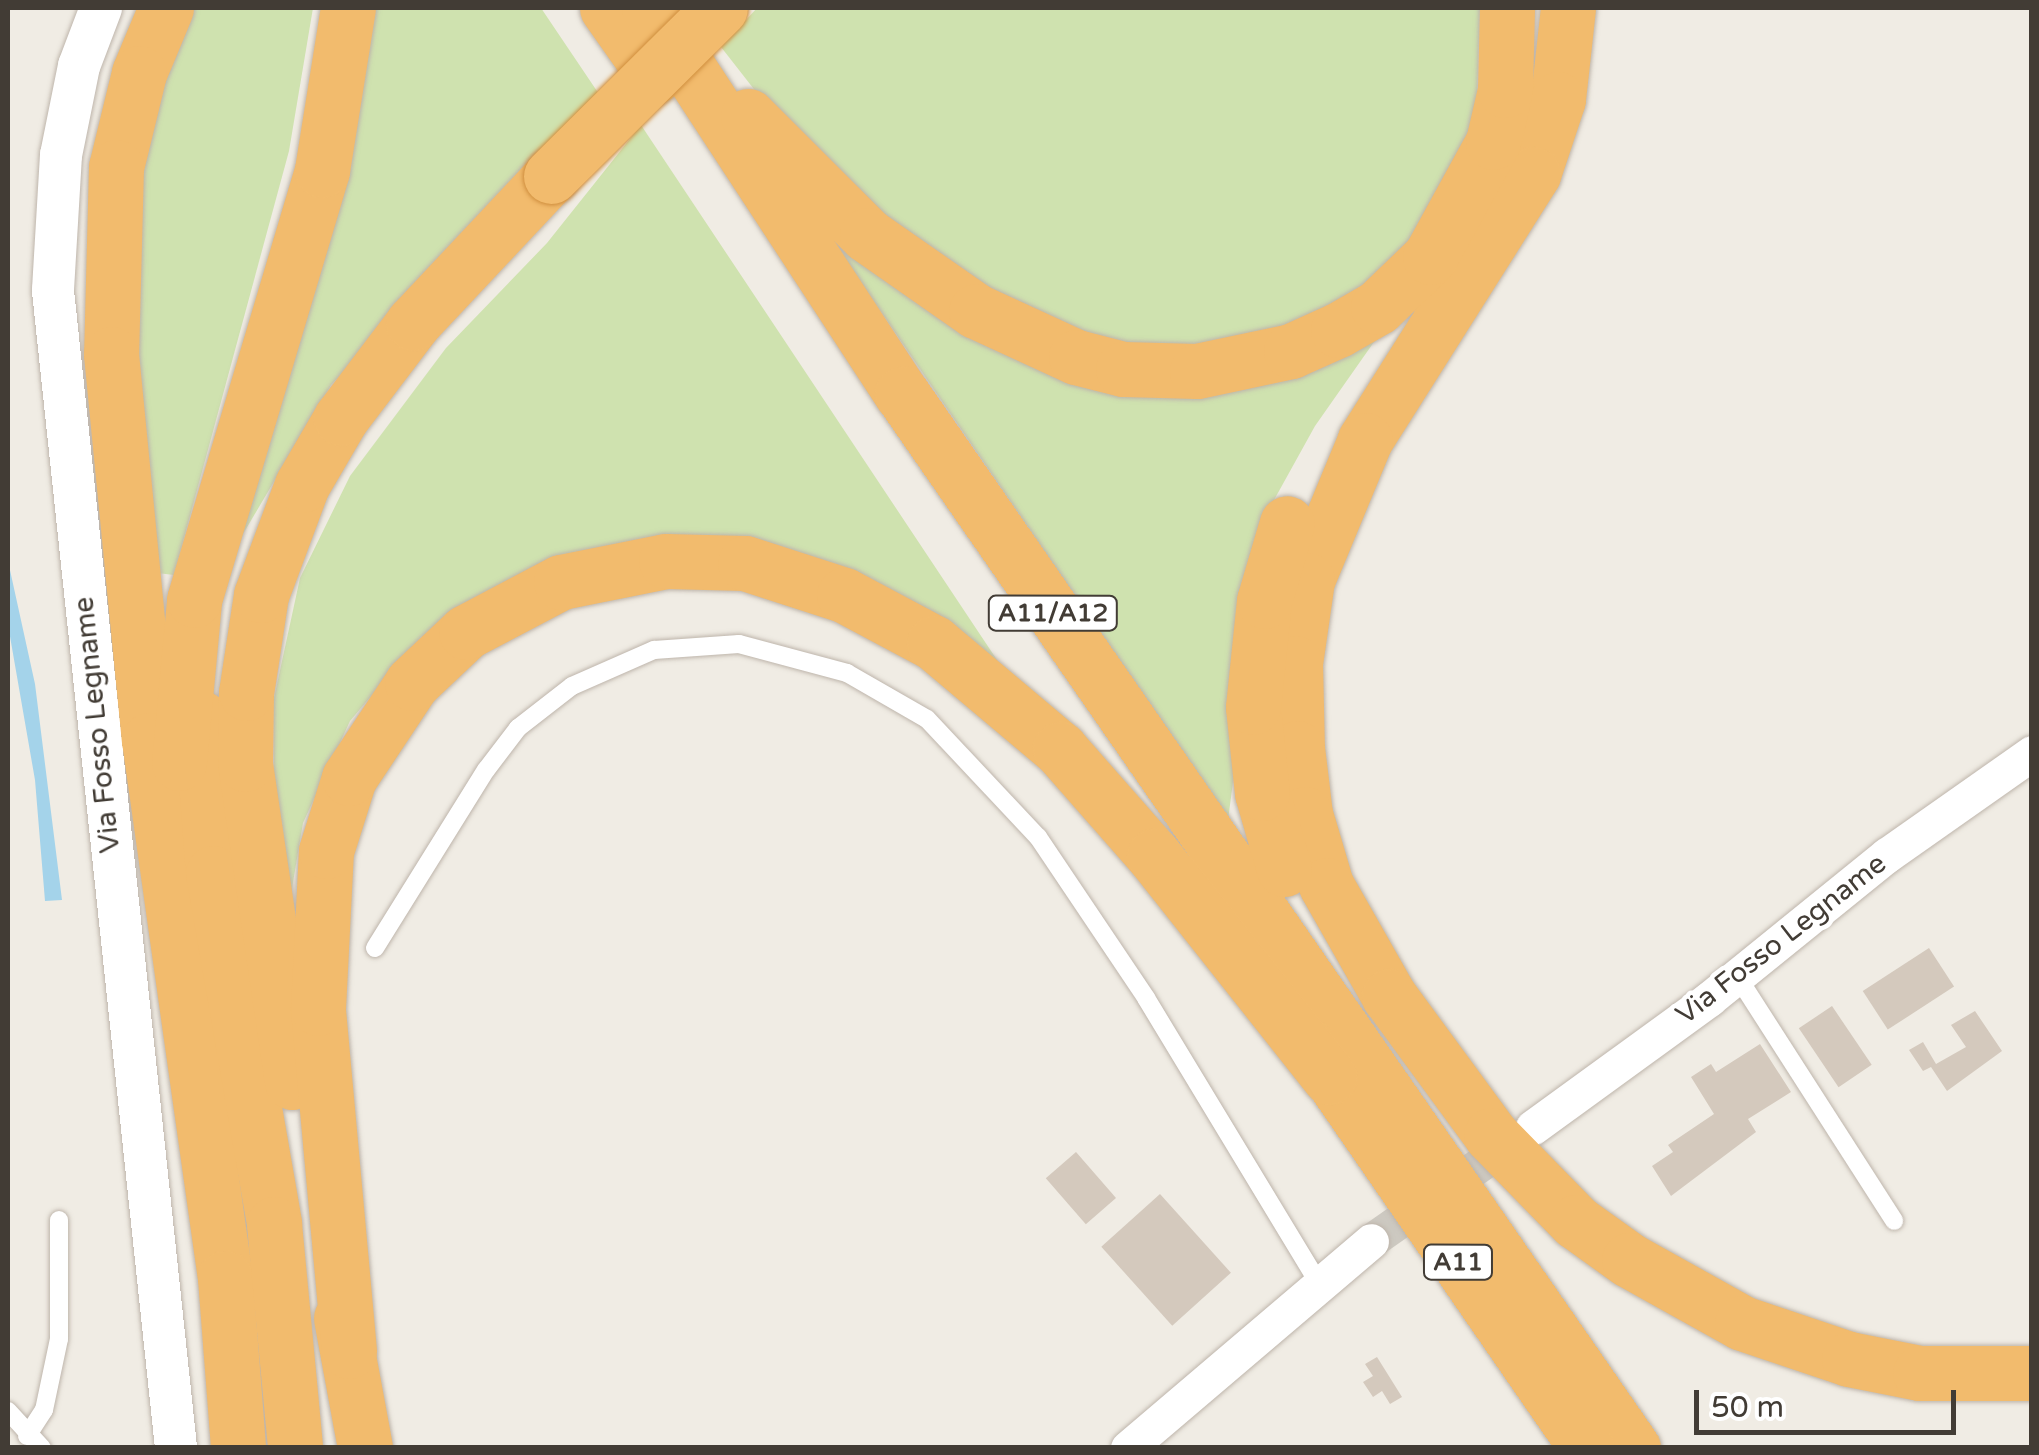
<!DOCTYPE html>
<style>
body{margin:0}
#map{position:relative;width:2039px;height:1455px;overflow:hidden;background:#f0ece4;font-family:"Varela Round",sans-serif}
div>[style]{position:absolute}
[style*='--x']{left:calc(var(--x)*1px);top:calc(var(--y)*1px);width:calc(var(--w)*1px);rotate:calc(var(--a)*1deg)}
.green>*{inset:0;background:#cfe2af}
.water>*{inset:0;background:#a4d3ea}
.building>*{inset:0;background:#d4c9bd;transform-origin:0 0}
.minor-tunnel>*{height:35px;margin-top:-17.5px;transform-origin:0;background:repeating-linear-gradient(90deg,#cdc9c1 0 35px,transparent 0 53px)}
.roads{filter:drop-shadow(0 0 2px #beb5ab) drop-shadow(0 0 2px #beb5ab)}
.service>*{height:18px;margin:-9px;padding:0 9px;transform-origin:9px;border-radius:9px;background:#fff}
.minor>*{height:35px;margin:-17.5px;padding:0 17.5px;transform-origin:17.5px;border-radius:17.5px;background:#fff}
.tertiary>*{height:42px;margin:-21px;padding:0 21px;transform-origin:21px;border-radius:21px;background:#fff}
.motorway>*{height:55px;margin:-27.5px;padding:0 27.5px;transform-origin:27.5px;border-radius:27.5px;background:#f2bb6d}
.bridges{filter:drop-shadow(0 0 2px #d08f3f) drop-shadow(0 0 2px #d08f3f)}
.motorway-bridge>*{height:55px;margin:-27.5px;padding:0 27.5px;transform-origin:27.5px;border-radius:27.5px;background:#f2bb6d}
span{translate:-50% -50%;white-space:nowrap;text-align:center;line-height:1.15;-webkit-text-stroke:9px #fff;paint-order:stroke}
.shield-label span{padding:2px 8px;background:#fff;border:2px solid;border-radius:8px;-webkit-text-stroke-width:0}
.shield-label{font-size:25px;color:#423c35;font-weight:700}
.street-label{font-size:28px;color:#423c35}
.frame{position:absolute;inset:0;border:10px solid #423c35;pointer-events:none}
.scale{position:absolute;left:1694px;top:1390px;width:262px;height:45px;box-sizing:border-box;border:5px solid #423c35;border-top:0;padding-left:12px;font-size:30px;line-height:35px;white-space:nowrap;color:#423c35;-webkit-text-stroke:8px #fff;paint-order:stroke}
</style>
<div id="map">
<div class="green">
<i style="clip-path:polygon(187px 8px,313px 8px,289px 151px,174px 575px,157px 573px,144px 479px,129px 219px,166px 49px)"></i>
<i style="clip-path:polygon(369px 8px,541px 8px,603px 100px,331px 385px,233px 551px)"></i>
<i style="clip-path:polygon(757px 8px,1480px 8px,1477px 98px,1468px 135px,1416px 236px,1378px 278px,1284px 339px,1148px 360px,969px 291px,792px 138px,721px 47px)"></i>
<i style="clip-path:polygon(641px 125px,1017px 690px,763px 555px,421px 637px,350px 721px,303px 823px,288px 912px,274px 826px,274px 698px,300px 578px,350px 476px,446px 348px,547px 243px)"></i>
<i style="clip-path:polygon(823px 227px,1068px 372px,1388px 322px,1315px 426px,1269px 509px,1228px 820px)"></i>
</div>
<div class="water">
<i style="clip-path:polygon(8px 561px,35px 684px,62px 900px,45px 901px,35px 780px,8px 625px)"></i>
</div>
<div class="building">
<i style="left:1929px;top:948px;width:46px;height:79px;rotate:57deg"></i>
<i style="left:1832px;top:1006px;width:71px;height:40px;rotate:56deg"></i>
<i style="clip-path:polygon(1975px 1011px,2002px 1051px,1947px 1091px,1931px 1067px,1923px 1071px,1909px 1050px,1923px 1042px,1936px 1064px,1966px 1047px,1951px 1025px)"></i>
<i style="clip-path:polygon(1760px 1044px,1791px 1092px,1748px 1119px,1756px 1132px,1671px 1196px,1652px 1166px,1673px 1152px,1668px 1145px,1714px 1114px,1691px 1077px,1711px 1064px,1716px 1072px)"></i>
<i style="left:1076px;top:1152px;width:61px;height:40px;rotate:49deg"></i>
<i style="left:1160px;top:1194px;width:106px;height:79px;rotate:48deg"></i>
<i style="clip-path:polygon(1377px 1357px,1402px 1397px,1390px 1404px,1382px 1391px,1373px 1397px,1363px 1382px,1373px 1376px,1365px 1364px)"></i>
</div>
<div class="minor-tunnel">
<i style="--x:1371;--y:1241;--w:179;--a:-35"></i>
</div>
<div class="roads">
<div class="service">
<i style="--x:375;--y:948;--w:210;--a:-58.1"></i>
<i style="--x:486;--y:770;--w:53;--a:-52.7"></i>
<i style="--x:518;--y:728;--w:68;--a:-37.9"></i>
<i style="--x:572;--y:686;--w:90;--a:-23.7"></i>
<i style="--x:654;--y:650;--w:85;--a:-4"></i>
<i style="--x:739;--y:644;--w:112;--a:15"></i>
<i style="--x:847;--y:673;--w:92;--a:29.9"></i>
<i style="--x:927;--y:719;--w:162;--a:46.8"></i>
<i style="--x:1038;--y:837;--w:194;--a:56.1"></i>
<i style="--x:1146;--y:998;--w:332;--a:58.8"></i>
<i style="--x:1737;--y:976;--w:291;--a:57.3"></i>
<i style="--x:8;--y:1411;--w:50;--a:47.4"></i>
<i style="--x:27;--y:1436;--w:31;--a:-57"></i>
<i style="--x:44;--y:1410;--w:73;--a:-78.1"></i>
<i style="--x:59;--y:1339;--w:119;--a:-90"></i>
</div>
<div class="minor">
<i style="--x:1533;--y:1127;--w:218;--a:-36"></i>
<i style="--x:1709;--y:999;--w:229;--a:-39"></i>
<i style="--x:1887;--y:855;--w:177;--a:-35.1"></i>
<i style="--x:1128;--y:1448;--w:319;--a:-40.4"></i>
</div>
<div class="tertiary">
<i style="--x:101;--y:8;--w:62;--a:110.8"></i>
<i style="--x:79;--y:66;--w:91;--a:101.4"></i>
<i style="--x:61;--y:155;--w:136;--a:93.4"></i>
<i style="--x:53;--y:291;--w:1164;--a:83.93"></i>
</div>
<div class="motorway">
<i style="--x:166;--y:8;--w:70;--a:112.6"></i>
<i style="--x:139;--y:73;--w:97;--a:103.7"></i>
<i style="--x:116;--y:167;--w:187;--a:91.5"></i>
<i style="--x:111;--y:354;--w:388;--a:84.4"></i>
<i style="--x:149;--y:740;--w:543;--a:81.96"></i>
<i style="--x:225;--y:1278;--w:170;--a:85.6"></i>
<i style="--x:607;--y:8;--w:83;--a:54.8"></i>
<i style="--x:649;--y:8;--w:462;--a:56.8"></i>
<i style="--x:902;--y:394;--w:1283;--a:55.26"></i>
<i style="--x:1568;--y:8;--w:92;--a:96.3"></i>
<i style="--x:1558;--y:99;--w:79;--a:108.4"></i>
<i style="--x:1533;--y:174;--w:315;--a:122.3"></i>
<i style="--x:1365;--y:440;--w:152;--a:112.5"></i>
<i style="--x:1307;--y:580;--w:84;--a:98.2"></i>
<i style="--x:1295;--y:663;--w:85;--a:88.7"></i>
<i style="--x:1297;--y:748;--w:66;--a:83.1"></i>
<i style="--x:1305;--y:814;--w:74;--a:73.5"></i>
<i style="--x:1326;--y:885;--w:128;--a:60.4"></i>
<i style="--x:1389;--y:996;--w:172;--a:53.7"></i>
<i style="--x:1491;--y:1135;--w:122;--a:45.7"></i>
<i style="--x:1576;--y:1222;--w:65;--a:35.6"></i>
<i style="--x:1629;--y:1260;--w:129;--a:29.1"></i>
<i style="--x:1742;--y:1323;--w:113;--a:18.6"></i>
<i style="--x:1849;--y:1359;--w:72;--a:11.2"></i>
<i style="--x:1920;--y:1373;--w:112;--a:0"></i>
<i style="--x:748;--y:116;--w:168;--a:45"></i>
<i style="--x:867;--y:235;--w:133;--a:34.9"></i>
<i style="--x:976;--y:311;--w:110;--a:24.7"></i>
<i style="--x:1076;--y:357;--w:49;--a:14.3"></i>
<i style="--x:1123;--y:369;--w:74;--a:1.5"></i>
<i style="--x:1197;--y:371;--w:96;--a:-12"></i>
<i style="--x:1291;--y:351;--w:51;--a:-24.1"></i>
<i style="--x:1338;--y:330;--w:46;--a:-29.9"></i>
<i style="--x:1378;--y:307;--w:72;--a:-43.9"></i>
<i style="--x:1430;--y:257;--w:131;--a:-61.3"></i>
<i style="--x:1493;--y:142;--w:53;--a:-77"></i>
<i style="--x:1505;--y:90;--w:82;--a:-88.6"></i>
<i style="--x:201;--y:718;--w:155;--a:85.6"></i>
<i style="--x:213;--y:873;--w:356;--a:80.1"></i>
<i style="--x:274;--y:1224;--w:225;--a:84.6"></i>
<i style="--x:179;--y:763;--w:164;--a:-84.7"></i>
<i style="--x:194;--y:600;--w:449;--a:-73.4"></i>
<i style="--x:322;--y:170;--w:164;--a:-80.9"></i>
<i style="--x:1284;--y:869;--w:79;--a:-106.1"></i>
<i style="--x:1262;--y:793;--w:86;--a:-96"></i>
<i style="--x:1253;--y:707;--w:107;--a:-84.1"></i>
<i style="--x:1264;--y:601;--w:81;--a:-73.6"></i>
<i style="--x:1310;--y:1047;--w:487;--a:55.4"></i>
<i style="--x:292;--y:1082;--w:321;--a:-98.4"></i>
<i style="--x:245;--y:764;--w:71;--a:-89.2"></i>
<i style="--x:246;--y:693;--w:99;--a:-81.3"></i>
<i style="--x:261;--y:595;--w:117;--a:-69.6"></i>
<i style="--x:302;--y:485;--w:78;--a:-59.8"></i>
<i style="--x:341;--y:418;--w:119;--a:-52.8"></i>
<i style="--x:413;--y:323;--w:202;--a:-46.8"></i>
<i style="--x:341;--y:1318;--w:132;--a:79.5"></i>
<i style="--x:349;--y:1351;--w:344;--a:-95.2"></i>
<i style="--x:318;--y:1008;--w:157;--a:-87.1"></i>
<i style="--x:326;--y:851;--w:77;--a:-72.5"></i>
<i style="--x:349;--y:778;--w:114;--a:-56.4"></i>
<i style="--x:412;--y:683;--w:74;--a:-43.4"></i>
<i style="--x:466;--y:632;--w:107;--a:-27.8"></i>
<i style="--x:561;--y:582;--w:107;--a:-11.3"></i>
<i style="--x:666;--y:561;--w:79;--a:1.5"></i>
<i style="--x:745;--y:563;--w:104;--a:17.9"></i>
<i style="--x:844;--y:595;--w:102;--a:28.1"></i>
<i style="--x:934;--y:643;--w:165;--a:40.1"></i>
<i style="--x:1060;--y:749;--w:142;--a:48.7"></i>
<i style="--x:1154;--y:856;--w:282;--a:51.6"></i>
</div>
</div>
<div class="bridges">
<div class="motorway-bridge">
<i style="--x:551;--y:176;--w:238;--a:-44.8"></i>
</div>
</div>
<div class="shield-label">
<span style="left:1053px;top:613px">A11/A12</span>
<span style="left:1458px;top:1262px">A11</span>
</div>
<div class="street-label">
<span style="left:97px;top:725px;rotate:-96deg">Via Fosso Legname</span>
<span style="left:1781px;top:939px;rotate:-38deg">Via Fosso Legname</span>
</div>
<div class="frame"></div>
<div class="scale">50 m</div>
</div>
